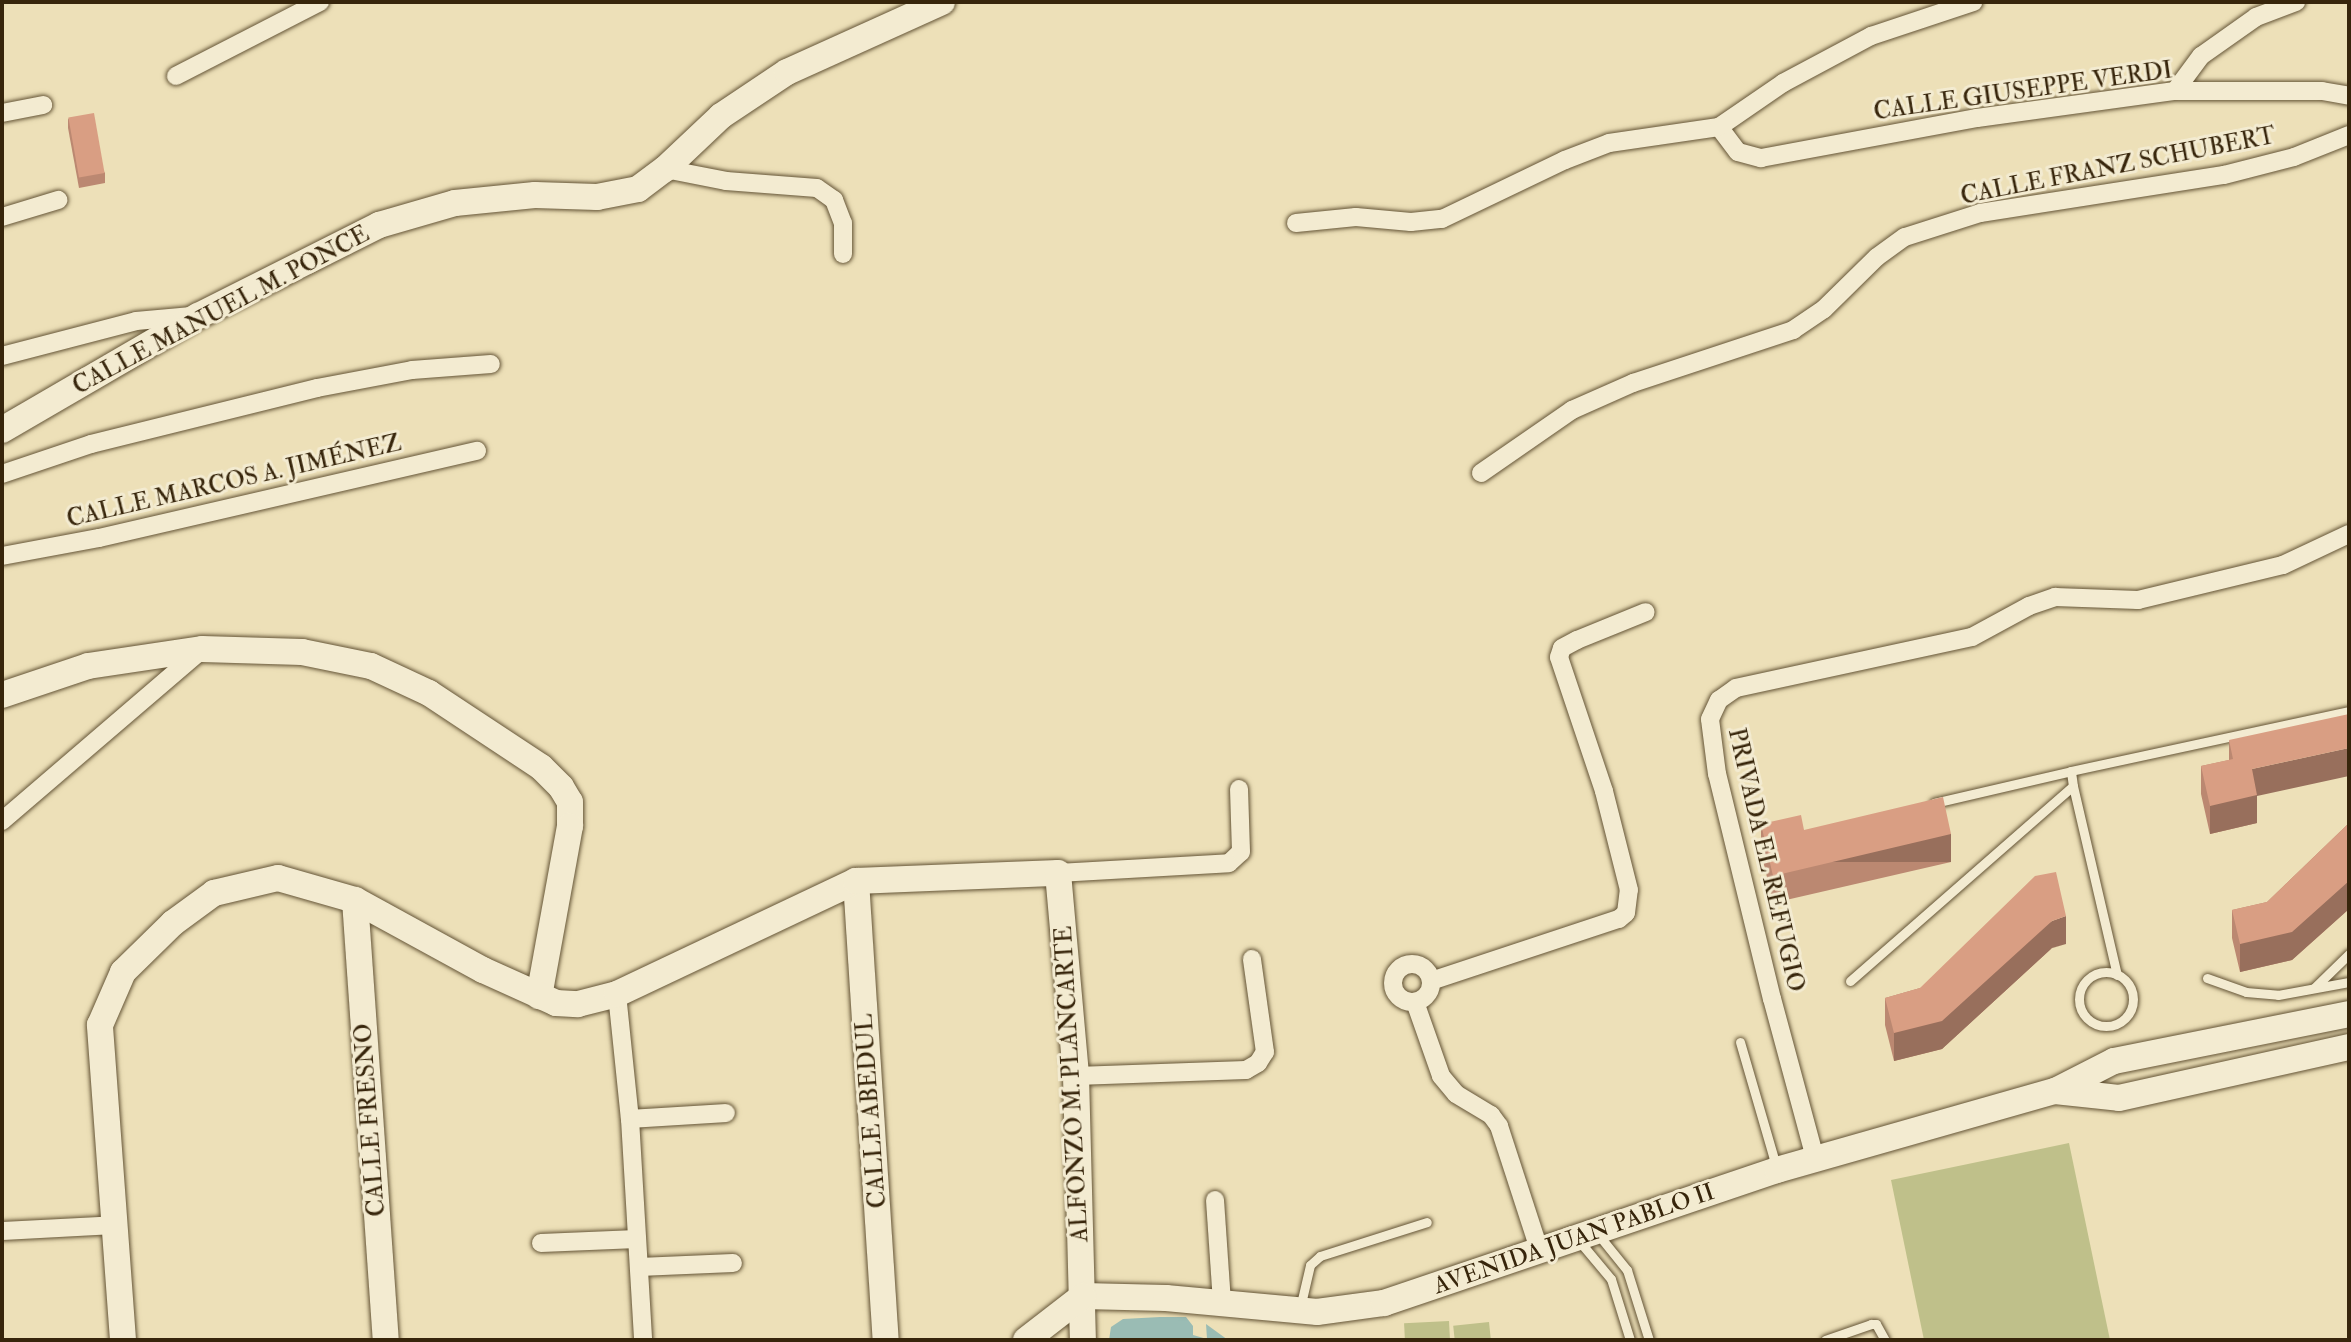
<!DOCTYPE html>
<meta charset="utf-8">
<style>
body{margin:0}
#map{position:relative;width:2351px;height:1342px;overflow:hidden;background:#ede0b8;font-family:"IM FELL Double Pica",serif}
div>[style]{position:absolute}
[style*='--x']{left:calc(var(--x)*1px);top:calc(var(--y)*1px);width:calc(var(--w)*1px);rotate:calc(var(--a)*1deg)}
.green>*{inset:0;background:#bfc08a;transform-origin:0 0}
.water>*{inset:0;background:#9abcb4}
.roads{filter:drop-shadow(0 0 2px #645436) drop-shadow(0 0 2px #645436)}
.lane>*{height:9px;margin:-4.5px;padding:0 4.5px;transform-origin:4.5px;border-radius:4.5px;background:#f3ebd1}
.lane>.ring{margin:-4.5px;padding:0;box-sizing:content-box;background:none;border:9px solid #f3ebd1;border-radius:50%}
.street>*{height:18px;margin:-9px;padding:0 9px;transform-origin:9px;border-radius:9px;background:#f3ebd1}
.street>.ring{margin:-9px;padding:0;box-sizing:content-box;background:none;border:18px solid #f3ebd1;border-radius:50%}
.secondary>*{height:26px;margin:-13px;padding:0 13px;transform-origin:13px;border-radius:13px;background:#f3ebd1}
.wall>*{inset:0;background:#bb8871}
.shaded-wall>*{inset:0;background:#986f5c;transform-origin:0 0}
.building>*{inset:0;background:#d99e83;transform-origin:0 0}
span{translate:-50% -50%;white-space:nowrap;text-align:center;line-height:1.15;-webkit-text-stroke:6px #f3ebd1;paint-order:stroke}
.street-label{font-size:24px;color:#37250b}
.frame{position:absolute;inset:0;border:4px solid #37250b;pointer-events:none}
</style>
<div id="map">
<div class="green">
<i style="clip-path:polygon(2069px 1143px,2110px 1340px,1924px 1340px,1891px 1180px)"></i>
<i style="left:1449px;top:1321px;width:19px;height:45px;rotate:87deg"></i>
<i style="left:1489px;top:1322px;width:18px;height:36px;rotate:84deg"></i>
</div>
<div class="water">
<i style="clip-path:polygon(1160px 1317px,1186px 1317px,1193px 1326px,1193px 1335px,1207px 1339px,1206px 1324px,1228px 1340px,1109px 1340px,1111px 1327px,1123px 1319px)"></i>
</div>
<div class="roads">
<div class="lane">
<i style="--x:2073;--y:786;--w:194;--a:76.9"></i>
<i style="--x:1934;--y:803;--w:141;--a:-13.1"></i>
<i class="ring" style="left:2079px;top:972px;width:45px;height:45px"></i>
<i style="--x:2207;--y:978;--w:41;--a:19.7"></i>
<i style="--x:2246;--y:992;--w:32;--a:5"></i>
<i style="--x:2278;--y:995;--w:72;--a:-10.4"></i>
<i style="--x:1850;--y:981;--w:296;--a:-41.2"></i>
<i style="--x:2073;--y:786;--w:15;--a:-98"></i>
<i style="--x:2071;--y:771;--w:284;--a:-12.2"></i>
<i style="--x:2314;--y:988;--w:49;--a:-44.2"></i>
<i style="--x:1740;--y:1042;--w:129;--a:73.8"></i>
<i style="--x:1597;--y:1233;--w:48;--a:51"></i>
<i style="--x:1627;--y:1270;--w:73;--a:72.6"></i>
<i style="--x:1580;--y:1242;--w:48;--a:50"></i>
<i style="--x:1611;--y:1279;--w:64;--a:72.7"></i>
<i style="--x:1300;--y:1308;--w:44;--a:-76.9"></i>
<i style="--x:1310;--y:1265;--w:13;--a:-42"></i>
<i style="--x:1320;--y:1256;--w:112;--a:-17.6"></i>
<i style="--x:1825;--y:1340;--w:49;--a:-19.2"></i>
<i style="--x:1871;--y:1324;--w:5;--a:0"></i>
<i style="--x:1876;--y:1324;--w:18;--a:61"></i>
</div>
<div class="street">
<i style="--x:176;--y:76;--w:162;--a:-27.2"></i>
<i style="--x:2175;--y:91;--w:44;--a:-53.4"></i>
<i style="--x:2201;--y:56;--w:67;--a:-35.3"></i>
<i style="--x:2256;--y:17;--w:43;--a:-20.6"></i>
<i style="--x:2;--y:113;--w:42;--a:-11"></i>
<i style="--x:1719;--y:127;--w:31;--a:53"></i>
<i style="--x:1738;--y:152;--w:24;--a:15"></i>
<i style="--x:1761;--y:158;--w:220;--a:-10.5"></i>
<i style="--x:1977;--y:118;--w:200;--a:-7.8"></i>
<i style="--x:2175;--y:91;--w:147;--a:0"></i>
<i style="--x:2322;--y:91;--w:27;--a:10"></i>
<i style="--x:665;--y:169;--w:62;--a:11.1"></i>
<i style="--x:726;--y:181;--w:91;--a:4.4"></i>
<i style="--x:817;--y:188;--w:21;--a:35"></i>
<i style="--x:834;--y:200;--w:25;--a:69"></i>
<i style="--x:843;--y:223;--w:31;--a:90"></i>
<i style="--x:2;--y:217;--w:59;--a:-16.9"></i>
<i style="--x:1296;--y:223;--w:60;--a:-5.7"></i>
<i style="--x:1356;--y:217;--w:55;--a:5.2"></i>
<i style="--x:1411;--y:222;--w:31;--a:-6"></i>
<i style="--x:1442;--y:219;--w:136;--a:-25.6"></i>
<i style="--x:1565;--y:160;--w:47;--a:-21.1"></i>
<i style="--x:1609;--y:143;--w:111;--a:-8.3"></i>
<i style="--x:1719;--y:127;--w:78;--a:-34.5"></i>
<i style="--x:1783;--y:83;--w:100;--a:-28.1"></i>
<i style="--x:1871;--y:36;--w:108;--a:-18.4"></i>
<i style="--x:2;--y:356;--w:138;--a:-14.6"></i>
<i style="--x:136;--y:321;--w:56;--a:-5.1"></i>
<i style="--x:1481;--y:473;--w:111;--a:-34.7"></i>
<i style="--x:1572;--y:410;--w:67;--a:-23.9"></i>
<i style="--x:1633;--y:383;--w:169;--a:-18.3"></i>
<i style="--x:1793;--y:330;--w:37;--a:-34"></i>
<i style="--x:1824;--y:309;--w:74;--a:-44.5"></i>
<i style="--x:1877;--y:257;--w:34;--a:-36"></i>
<i style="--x:1905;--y:237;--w:79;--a:-17.7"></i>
<i style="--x:1980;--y:213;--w:247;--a:-8.9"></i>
<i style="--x:2224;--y:175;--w:72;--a:-14.4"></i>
<i style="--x:2294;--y:157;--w:59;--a:-21.8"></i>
<i style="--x:2;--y:474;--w:94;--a:-18.6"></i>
<i style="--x:91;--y:444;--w:233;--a:-13.9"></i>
<i style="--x:317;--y:388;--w:97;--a:-10.7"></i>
<i style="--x:412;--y:370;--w:79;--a:-4.3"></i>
<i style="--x:2;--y:556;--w:99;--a:-10.5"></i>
<i style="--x:99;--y:538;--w:388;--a:-13"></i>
<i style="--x:2;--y:821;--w:261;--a:-40.6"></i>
<i style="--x:1058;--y:873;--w:171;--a:-3.3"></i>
<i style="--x:1229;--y:863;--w:16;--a:-43"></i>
<i style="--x:1241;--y:852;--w:63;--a:-91.8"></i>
<i class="ring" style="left:1393px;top:964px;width:20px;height:20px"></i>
<i style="--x:1431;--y:981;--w:198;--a:-18.3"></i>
<i style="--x:1619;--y:919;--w:9;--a:-41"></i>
<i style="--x:1626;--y:913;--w:23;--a:-83"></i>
<i style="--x:1629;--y:890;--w:102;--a:-104.2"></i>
<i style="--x:1604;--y:791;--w:141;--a:-108.6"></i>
<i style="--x:1559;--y:657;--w:9;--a:-72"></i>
<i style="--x:1562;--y:648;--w:17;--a:-28"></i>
<i style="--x:1577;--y:640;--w:74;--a:-22.1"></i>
<i style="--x:617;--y:994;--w:126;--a:84.1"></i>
<i style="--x:630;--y:1119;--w:221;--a:86.6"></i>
<i style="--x:1415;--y:1002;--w:78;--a:70.6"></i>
<i style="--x:1441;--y:1076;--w:23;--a:50"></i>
<i style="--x:1456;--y:1094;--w:41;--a:31"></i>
<i style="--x:1491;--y:1115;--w:14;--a:54"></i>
<i style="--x:1499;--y:1126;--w:133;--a:72"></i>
<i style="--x:1076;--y:1076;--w:170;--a:-2"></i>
<i style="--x:1246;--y:1070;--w:14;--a:-30"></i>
<i style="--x:1258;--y:1063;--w:13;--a:-58"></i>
<i style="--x:1265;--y:1052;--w:94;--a:-98"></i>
<i style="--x:630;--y:1119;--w:96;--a:-3.6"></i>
<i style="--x:1815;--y:1158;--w:165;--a:-105.1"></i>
<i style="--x:1772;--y:999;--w:232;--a:-103.7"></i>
<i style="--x:1717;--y:774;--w:55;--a:-97.3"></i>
<i style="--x:1710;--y:719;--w:21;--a:-65"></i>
<i style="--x:1719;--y:700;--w:21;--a:-35"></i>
<i style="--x:1736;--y:688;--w:241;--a:-12.2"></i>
<i style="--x:1972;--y:637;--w:65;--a:-28.5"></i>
<i style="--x:2029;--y:606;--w:28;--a:-19"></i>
<i style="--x:2055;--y:597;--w:83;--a:2.1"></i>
<i style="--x:2138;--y:600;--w:149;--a:-13.6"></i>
<i style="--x:2283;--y:565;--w:73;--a:-25.2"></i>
<i style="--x:1215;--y:1200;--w:104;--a:86.1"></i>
<i style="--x:2;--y:1231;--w:113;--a:-3"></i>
<i style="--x:541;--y:1243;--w:96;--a:-2.4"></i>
<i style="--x:639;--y:1267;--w:94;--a:-2.4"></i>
</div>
<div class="secondary">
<i style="--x:2;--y:430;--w:227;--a:-30.2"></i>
<i style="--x:198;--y:316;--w:203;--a:-26.7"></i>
<i style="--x:379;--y:225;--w:79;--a:-16.1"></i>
<i style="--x:455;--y:203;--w:80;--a:-5.7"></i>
<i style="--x:535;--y:195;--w:62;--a:1.8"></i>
<i style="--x:597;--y:197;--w:42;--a:-11"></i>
<i style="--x:638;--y:189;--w:34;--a:-37"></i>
<i style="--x:665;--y:169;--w:77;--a:-43.4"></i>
<i style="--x:721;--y:116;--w:79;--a:-33.7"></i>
<i style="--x:787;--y:72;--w:170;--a:-24.3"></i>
<i style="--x:2;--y:695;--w:91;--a:-18.6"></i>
<i style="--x:88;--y:666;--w:115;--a:-8.5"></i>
<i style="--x:202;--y:649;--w:100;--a:1.7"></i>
<i style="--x:302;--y:652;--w:70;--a:11.5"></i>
<i style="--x:371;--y:666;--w:64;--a:25"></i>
<i style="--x:429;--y:693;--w:134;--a:33.5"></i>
<i style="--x:541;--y:767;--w:28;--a:45"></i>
<i style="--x:561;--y:787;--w:17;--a:59"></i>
<i style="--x:570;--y:802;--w:24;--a:90"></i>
<i style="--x:570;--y:826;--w:173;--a:100.3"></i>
<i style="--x:856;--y:881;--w:460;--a:86.3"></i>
<i style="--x:355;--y:900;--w:441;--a:86"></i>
<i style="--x:2055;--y:1091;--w:64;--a:6.2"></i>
<i style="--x:2119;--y:1098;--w:236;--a:-12.5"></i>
<i style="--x:1083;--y:1296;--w:83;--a:1.4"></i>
<i style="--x:1166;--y:1298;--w:152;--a:5.3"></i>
<i style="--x:1317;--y:1312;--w:68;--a:-7.7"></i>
<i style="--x:1384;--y:1303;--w:415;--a:-18.7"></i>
<i style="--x:1777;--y:1170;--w:289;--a:-15.9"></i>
<i style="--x:2055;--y:1091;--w:66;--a:-27"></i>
<i style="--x:2114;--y:1061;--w:240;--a:-11.3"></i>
<i style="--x:123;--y:1340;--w:316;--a:-94.2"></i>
<i style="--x:100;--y:1025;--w:58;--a:-66.5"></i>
<i style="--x:123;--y:972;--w:70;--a:-44.4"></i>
<i style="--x:173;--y:923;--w:51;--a:-36.2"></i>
<i style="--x:214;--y:893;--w:66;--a:-13.2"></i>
<i style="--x:278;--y:878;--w:80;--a:15.9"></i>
<i style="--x:355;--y:900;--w:146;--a:28.7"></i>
<i style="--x:483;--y:970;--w:80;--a:24.3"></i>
<i style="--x:556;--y:1003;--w:22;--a:3"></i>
<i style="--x:578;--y:1004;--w:40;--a:-14.4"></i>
<i style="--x:617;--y:994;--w:264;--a:-25.3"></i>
<i style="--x:856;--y:881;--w:202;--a:-2.3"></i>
<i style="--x:1058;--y:873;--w:204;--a:84.9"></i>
<i style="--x:1076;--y:1076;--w:264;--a:88.5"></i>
<i style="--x:1026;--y:1340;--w:72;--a:-37.7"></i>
</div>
</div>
<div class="wall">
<i style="clip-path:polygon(68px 118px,105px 173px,105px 183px,79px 188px,68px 128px)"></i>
<i style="clip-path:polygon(2229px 740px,2257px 796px,2257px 823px,2210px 834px,2201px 794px,2201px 766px,2229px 760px)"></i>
<i style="clip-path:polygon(2349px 823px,2349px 909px,2292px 960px,2240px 972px,2232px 938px,2232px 910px,2267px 902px)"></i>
<i style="clip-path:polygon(1761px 824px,1804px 830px,1951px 862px,1773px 903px,1761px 852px)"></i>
<i style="clip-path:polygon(2066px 944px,2052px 948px,1942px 1049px,1894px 1061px,1885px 1025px,1885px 998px,1920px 988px)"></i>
</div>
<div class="shaded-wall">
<i style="clip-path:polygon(2349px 748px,2349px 776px,2257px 796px,2257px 823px,2210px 834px,2210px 806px,2252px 769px)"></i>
<i style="left:1951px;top:834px;width:28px;height:183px;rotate:90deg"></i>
<i style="clip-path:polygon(2349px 881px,2349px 909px,2292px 960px,2240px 972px,2240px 944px)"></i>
<i style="clip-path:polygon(2066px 916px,2066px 944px,2052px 948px,1942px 1049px,1894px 1061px,1894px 1033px,2052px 921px)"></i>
</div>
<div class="building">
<i style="left:94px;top:113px;width:61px;height:26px;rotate:80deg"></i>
<i style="clip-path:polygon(2349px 714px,2349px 748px,2252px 769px,2257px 795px,2210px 806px,2201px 766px,2233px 759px,2229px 740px)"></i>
<i style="clip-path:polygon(1943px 797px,1951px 834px,1773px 876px,1761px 824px,1801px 815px,1804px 830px)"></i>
<i style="clip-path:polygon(2349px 823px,2349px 881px,2292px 932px,2240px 944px,2232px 910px,2267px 902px)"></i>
<i style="clip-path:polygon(2056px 872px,2066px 916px,2052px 921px,1942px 1021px,1894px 1033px,1885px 998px,1920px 988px,2035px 876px)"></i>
</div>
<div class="street-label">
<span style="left:2023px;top:91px;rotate:-8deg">CALLE GIUSEPPE VERDI</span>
<span style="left:2118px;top:166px;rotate:-11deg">CALLE FRANZ SCHUBERT</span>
<span style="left:221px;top:310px;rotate:-28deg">CALLE MANUEL M. PONCE</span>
<span style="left:234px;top:481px;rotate:-13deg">CALLE MARCOS A. JIMÉNEZ</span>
<span style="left:1766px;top:860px;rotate:77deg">PRIVADA EL REFUGIO</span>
<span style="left:1072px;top:1084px;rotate:-93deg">ALFONZO M. PLANCARTE</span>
<span style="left:871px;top:1111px;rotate:-94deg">CALLE ABEDUL</span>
<span style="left:370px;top:1120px;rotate:-94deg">CALLE FRESNO</span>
<span style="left:1574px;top:1239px;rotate:-19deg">AVENIDA JUAN PABLO II</span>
</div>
<div class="frame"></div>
</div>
